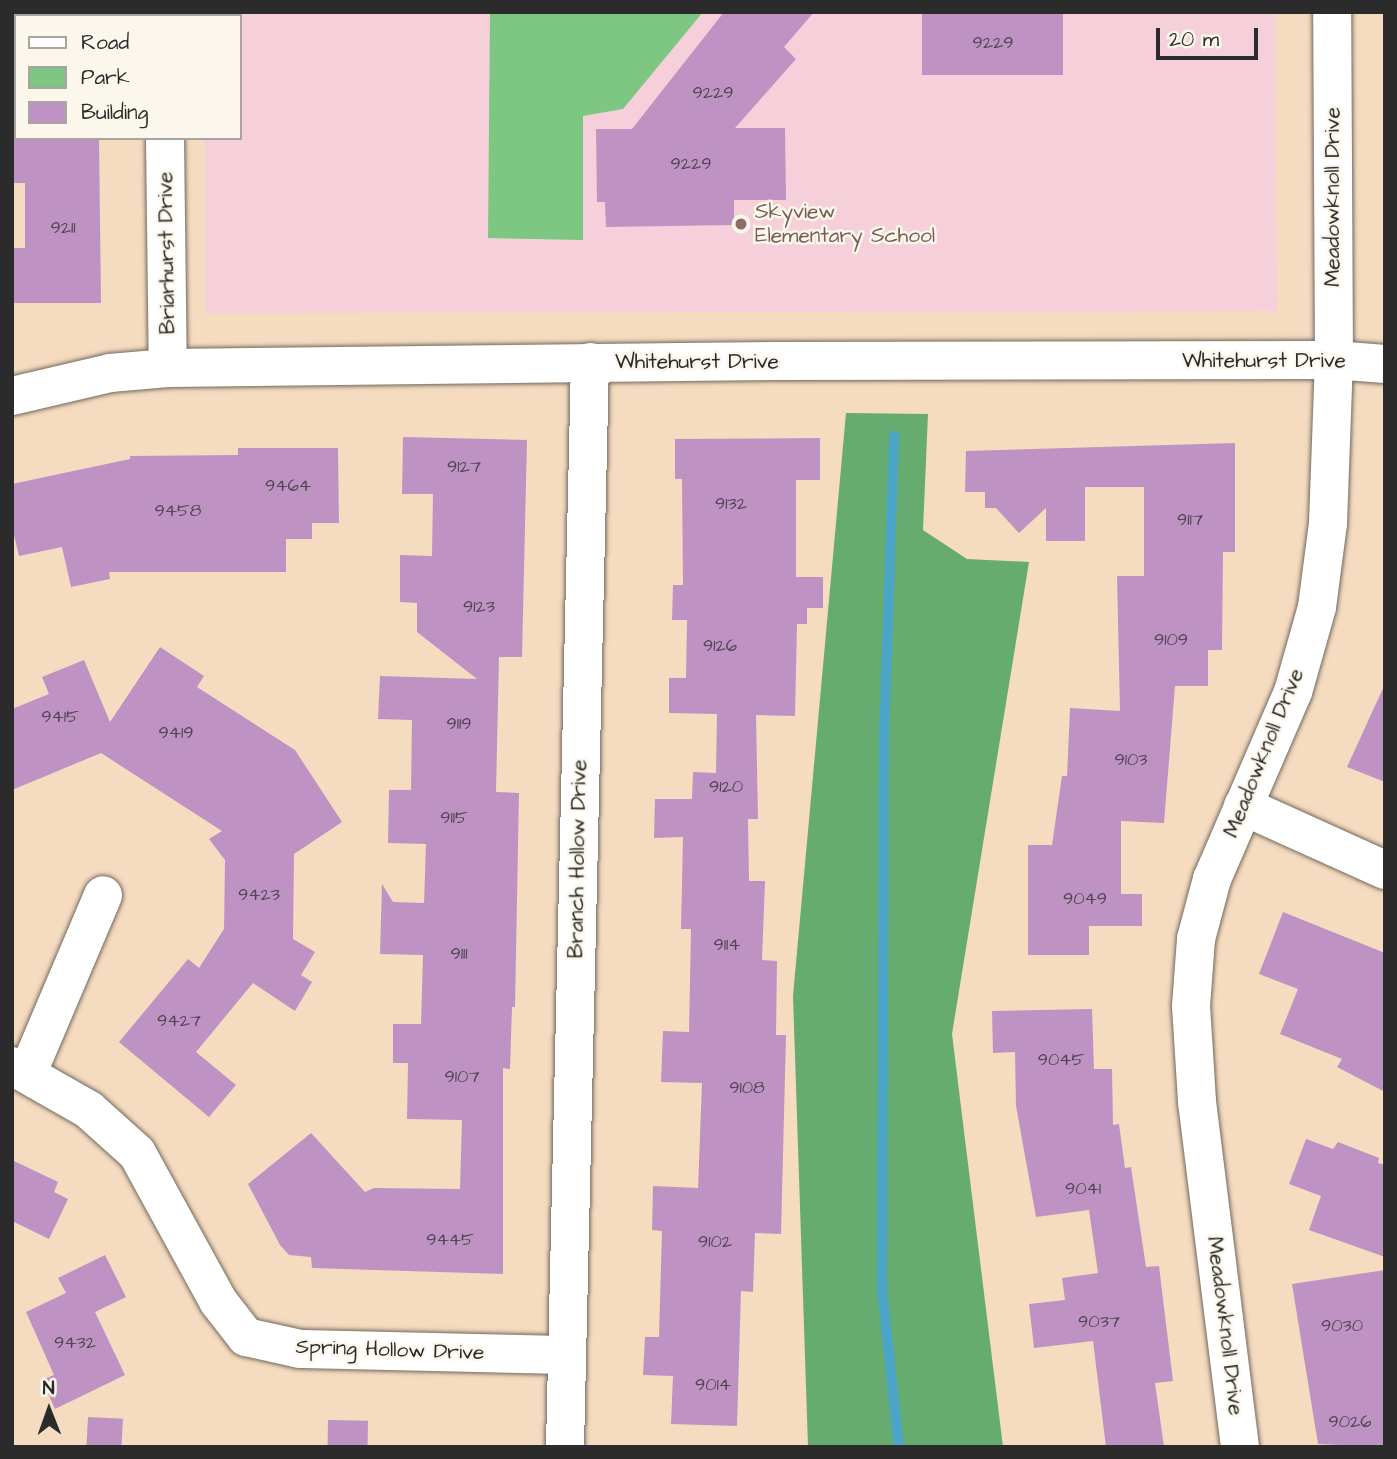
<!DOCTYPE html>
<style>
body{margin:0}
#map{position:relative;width:1397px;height:1459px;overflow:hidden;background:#f5dbbf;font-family:"Architects Daughter",sans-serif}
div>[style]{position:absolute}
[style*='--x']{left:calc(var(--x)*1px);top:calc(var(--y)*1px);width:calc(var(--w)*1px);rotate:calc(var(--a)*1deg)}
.built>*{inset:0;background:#f5cfda}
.green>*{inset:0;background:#7ec783}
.forest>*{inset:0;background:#66ac71}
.stream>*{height:10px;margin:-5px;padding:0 5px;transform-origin:5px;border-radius:5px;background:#4ba5c9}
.building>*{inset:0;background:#be93c4;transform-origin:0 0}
.roads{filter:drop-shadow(0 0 2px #72695f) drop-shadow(0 0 2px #72695f)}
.minor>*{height:38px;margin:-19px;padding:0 19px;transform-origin:19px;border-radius:19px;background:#fff}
.dots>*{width:19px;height:19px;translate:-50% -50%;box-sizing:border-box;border:4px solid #fbf7ec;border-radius:50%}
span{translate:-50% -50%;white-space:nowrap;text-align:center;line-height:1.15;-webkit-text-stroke:5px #fbf7ec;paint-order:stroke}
.number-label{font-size:18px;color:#504551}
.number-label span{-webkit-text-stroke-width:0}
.street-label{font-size:21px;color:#2b2b2b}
.education-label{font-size:21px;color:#785e54}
.left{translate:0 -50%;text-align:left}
.frame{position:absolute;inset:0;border:14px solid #2b2b2b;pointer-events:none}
.legend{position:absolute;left:14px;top:14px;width:228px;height:126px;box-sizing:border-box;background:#fbf7ec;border:2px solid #a8a59f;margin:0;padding:9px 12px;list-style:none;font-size:21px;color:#2b2b2b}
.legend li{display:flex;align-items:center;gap:14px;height:35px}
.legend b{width:35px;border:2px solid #a8a59f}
.north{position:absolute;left:14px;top:1375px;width:70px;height:70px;-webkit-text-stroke:5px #fbf7ec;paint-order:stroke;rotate:359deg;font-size:19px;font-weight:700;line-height:28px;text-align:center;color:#2b2b2b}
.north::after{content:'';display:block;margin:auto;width:24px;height:32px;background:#2b2b2b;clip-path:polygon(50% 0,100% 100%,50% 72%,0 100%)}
.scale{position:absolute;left:1156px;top:28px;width:102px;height:32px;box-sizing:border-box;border:4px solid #2b2b2b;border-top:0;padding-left:9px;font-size:21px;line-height:24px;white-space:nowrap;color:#2b2b2b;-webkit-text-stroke:5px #fbf7ec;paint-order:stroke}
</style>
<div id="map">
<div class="built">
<i style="clip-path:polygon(204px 12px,1275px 12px,1277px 311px,206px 313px,205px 138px,240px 138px,240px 16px)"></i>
</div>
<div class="green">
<i style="clip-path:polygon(490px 12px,703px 12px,623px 109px,583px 116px,583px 240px,488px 238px)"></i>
</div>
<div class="forest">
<i style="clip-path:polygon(846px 413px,928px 414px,923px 530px,967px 559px,1029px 562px,952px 1034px,1003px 1447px,808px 1447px,793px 996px)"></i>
</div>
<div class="stream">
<i style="--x:894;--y:436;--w:295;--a:91.9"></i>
<i style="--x:884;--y:731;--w:558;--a:90.21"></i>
<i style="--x:882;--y:1289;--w:159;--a:83.9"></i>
</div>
<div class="building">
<i style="clip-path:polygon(724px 12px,814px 12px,784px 47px,796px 59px,735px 128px,785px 128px,786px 200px,734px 200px,734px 225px,606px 227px,605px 202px,597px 202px,596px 129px,632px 129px)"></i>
<i style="left:922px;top:12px;width:141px;height:63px"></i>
<i style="clip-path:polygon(12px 138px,99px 138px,101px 303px,12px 303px,12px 248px,25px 248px,25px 183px,12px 183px)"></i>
<i style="clip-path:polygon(403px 437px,527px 440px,522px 657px,499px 657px,496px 792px,519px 793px,515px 1007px,512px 1007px,510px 1069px,503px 1068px,503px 1274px,312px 1268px,311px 1257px,289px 1255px,280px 1245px,248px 1184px,311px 1133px,365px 1192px,374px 1188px,460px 1189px,462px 1120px,407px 1119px,408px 1063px,393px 1063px,393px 1024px,421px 1024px,423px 955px,380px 954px,382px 884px,393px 902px,424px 903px,426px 844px,388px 843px,389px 790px,411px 790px,412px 720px,378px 719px,380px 676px,477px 679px,417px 632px,417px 603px,400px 602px,400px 555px,432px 556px,433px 494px,402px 494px)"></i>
<i style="clip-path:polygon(820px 438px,820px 480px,796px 480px,796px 577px,823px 577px,823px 608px,807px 608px,807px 624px,797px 624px,795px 716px,756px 715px,758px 819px,748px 819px,749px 881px,765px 881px,762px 960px,777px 961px,776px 1035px,786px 1035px,781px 1234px,755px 1233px,753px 1292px,741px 1291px,737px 1426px,671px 1424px,673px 1376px,643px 1375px,645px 1337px,659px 1337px,662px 1231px,652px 1230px,653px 1186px,698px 1188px,702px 1083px,661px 1082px,663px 1031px,689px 1032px,691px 929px,681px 929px,683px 837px,654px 838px,655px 799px,692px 799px,693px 772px,716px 773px,717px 714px,669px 713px,669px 678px,686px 678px,687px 620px,672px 620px,673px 585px,683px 585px,682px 479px,675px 479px,675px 439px)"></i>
<i style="clip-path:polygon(1235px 443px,1235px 552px,1223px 552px,1222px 650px,1208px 650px,1208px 686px,1175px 686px,1164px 823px,1121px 821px,1121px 894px,1142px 894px,1142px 926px,1089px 926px,1089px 955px,1028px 955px,1028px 845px,1052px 845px,1062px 776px,1067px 776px,1070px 708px,1120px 711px,1117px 576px,1144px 576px,1144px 487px,1085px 487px,1085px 541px,1046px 541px,1046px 508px,1019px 533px,996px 508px,985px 508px,985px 492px,965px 492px,966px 451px)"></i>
<i style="clip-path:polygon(238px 448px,338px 448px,339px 523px,312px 523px,312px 539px,286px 539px,286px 572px,109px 572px,110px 579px,71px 587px,62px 547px,19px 556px,12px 527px,12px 484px,130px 459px,130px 456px,238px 455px)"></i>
<i style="clip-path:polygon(160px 647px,204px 676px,197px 687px,295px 750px,342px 822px,294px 854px,293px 939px,315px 952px,301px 975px,312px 982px,295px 1011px,253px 983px,196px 1052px,236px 1085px,209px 1117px,119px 1042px,188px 959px,199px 968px,224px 929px,225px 860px,209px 839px,222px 831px,101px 753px,12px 790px,12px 709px,49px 694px,42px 677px,84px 660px,110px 722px)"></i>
<i style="clip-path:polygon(1385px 684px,1385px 782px,1347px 767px)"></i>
<i style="clip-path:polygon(1283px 912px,1385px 953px,1385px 1092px,1337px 1067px,1342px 1059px,1280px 1034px,1298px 989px,1259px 974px)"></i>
<i style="clip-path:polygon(1092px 1009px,1094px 1069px,1112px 1069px,1113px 1125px,1119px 1124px,1125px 1168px,1131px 1167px,1146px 1267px,1159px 1266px,1173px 1381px,1155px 1383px,1164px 1447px,1106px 1447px,1093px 1341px,1034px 1348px,1029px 1304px,1065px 1300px,1062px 1278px,1098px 1273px,1089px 1210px,1036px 1217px,1016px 1106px,1015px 1052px,993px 1053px,992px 1011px)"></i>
<i style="clip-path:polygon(1306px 1139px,1333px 1149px,1338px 1142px,1379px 1158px,1378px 1163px,1385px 1165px,1385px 1257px,1309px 1230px,1321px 1196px,1289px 1184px)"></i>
<i style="clip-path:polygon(12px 1160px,58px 1182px,54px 1192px,68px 1199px,49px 1239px,12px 1221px)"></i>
<i style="clip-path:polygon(105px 1255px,126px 1297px,95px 1312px,125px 1375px,55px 1409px,42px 1380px,54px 1375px,26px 1312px,66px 1293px,58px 1278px)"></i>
<i style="clip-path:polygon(1385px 1270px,1385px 1447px,1318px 1444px,1292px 1284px)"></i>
<i style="left:88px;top:1417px;width:35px;height:30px;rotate:3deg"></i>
<i style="left:328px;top:1420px;width:40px;height:27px;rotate:1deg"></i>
</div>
<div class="roads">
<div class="minor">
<i style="--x:164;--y:12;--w:4;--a:90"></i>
<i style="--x:165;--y:138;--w:230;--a:89.3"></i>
<i style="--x:12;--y:396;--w:101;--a:-13.2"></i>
<i style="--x:110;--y:373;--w:58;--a:-4.9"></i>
<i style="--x:168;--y:368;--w:607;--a:-0.66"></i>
<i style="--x:775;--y:361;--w:559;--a:-0.1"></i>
<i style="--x:1334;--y:360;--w:51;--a:4.5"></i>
<i style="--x:1243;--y:806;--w:156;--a:24.3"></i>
<i style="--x:12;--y:1066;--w:89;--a:29.7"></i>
<i style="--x:89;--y:1110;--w:64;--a:41.9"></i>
<i style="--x:137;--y:1153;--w:169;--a:61.3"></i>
<i style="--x:218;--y:1301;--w:46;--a:52.1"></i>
<i style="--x:246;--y:1337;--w:55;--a:12.5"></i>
<i style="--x:300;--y:1349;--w:266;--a:1.3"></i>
<i style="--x:28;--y:1072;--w:192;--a:-67"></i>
<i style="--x:565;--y:1447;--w:1085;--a:-88.68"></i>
<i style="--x:1240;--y:1447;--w:349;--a:-97.1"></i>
<i style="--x:1197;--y:1101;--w:95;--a:-93.6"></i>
<i style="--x:1191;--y:1006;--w:67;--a:-85.7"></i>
<i style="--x:1196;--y:939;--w:62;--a:-75.1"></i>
<i style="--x:1212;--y:879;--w:204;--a:-66.6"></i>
<i style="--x:1293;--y:692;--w:88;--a:-74.2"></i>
<i style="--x:1317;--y:607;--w:85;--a:-82.5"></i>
<i style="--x:1328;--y:523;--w:163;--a:-87.9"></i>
<i style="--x:1334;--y:360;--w:348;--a:-90.3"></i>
</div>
</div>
<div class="dots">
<i style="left:741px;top:224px;background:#8d6e63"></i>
</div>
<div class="number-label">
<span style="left:993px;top:43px">9229</span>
<span style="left:713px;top:93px">9229</span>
<span style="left:691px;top:164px">9229</span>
<span style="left:63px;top:228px">9211</span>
<span style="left:464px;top:467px">9127</span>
<span style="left:288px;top:486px">9464</span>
<span style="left:731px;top:504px">9132</span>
<span style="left:178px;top:511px">9458</span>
<span style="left:1190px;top:520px">9117</span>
<span style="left:479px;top:607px">9123</span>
<span style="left:1171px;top:640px">9109</span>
<span style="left:720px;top:646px">9126</span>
<span style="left:60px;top:717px">9415</span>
<span style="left:459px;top:724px">9119</span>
<span style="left:176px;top:733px">9419</span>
<span style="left:1131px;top:760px">9103</span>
<span style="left:726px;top:787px">9120</span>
<span style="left:454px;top:818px">9115</span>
<span style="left:259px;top:895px">9423</span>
<span style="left:1085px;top:899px">9049</span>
<span style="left:727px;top:945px">9114</span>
<span style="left:459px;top:954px">9111</span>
<span style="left:179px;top:1021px">9427</span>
<span style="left:1061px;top:1060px">9045</span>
<span style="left:462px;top:1077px">9107</span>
<span style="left:747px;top:1088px">9108</span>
<span style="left:1083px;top:1189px">9041</span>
<span style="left:450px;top:1240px">9445</span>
<span style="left:715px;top:1242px">9102</span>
<span style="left:1099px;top:1322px">9037</span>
<span style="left:1342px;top:1326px">9030</span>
<span style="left:75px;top:1343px">9432</span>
<span style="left:713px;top:1385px">9014</span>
<span style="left:1350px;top:1422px">9026</span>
</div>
<div class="street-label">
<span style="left:1333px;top:197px;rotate:-90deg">Meadowknoll Drive</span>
<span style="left:167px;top:253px;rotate:-91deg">Briarhurst Drive</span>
<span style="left:1264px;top:361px">Whitehurst Drive</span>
<span style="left:697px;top:362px">Whitehurst Drive</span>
<span style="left:1264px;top:753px;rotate:-68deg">Meadowknoll Drive</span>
<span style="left:578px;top:859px;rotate:-89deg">Branch Hollow Drive</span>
<span style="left:1225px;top:1326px;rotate:83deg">Meadowknoll Drive</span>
<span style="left:390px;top:1350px;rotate:2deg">Spring Hollow Drive</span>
</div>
<div class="education-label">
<span class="left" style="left:755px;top:224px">Skyview<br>Elementary School</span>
</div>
<div class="frame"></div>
<ul class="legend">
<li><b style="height:9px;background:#fff"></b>Road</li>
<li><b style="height:19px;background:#7ec783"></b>Park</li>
<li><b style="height:19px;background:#be93c4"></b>Building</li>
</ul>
<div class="north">N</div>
<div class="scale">20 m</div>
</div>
